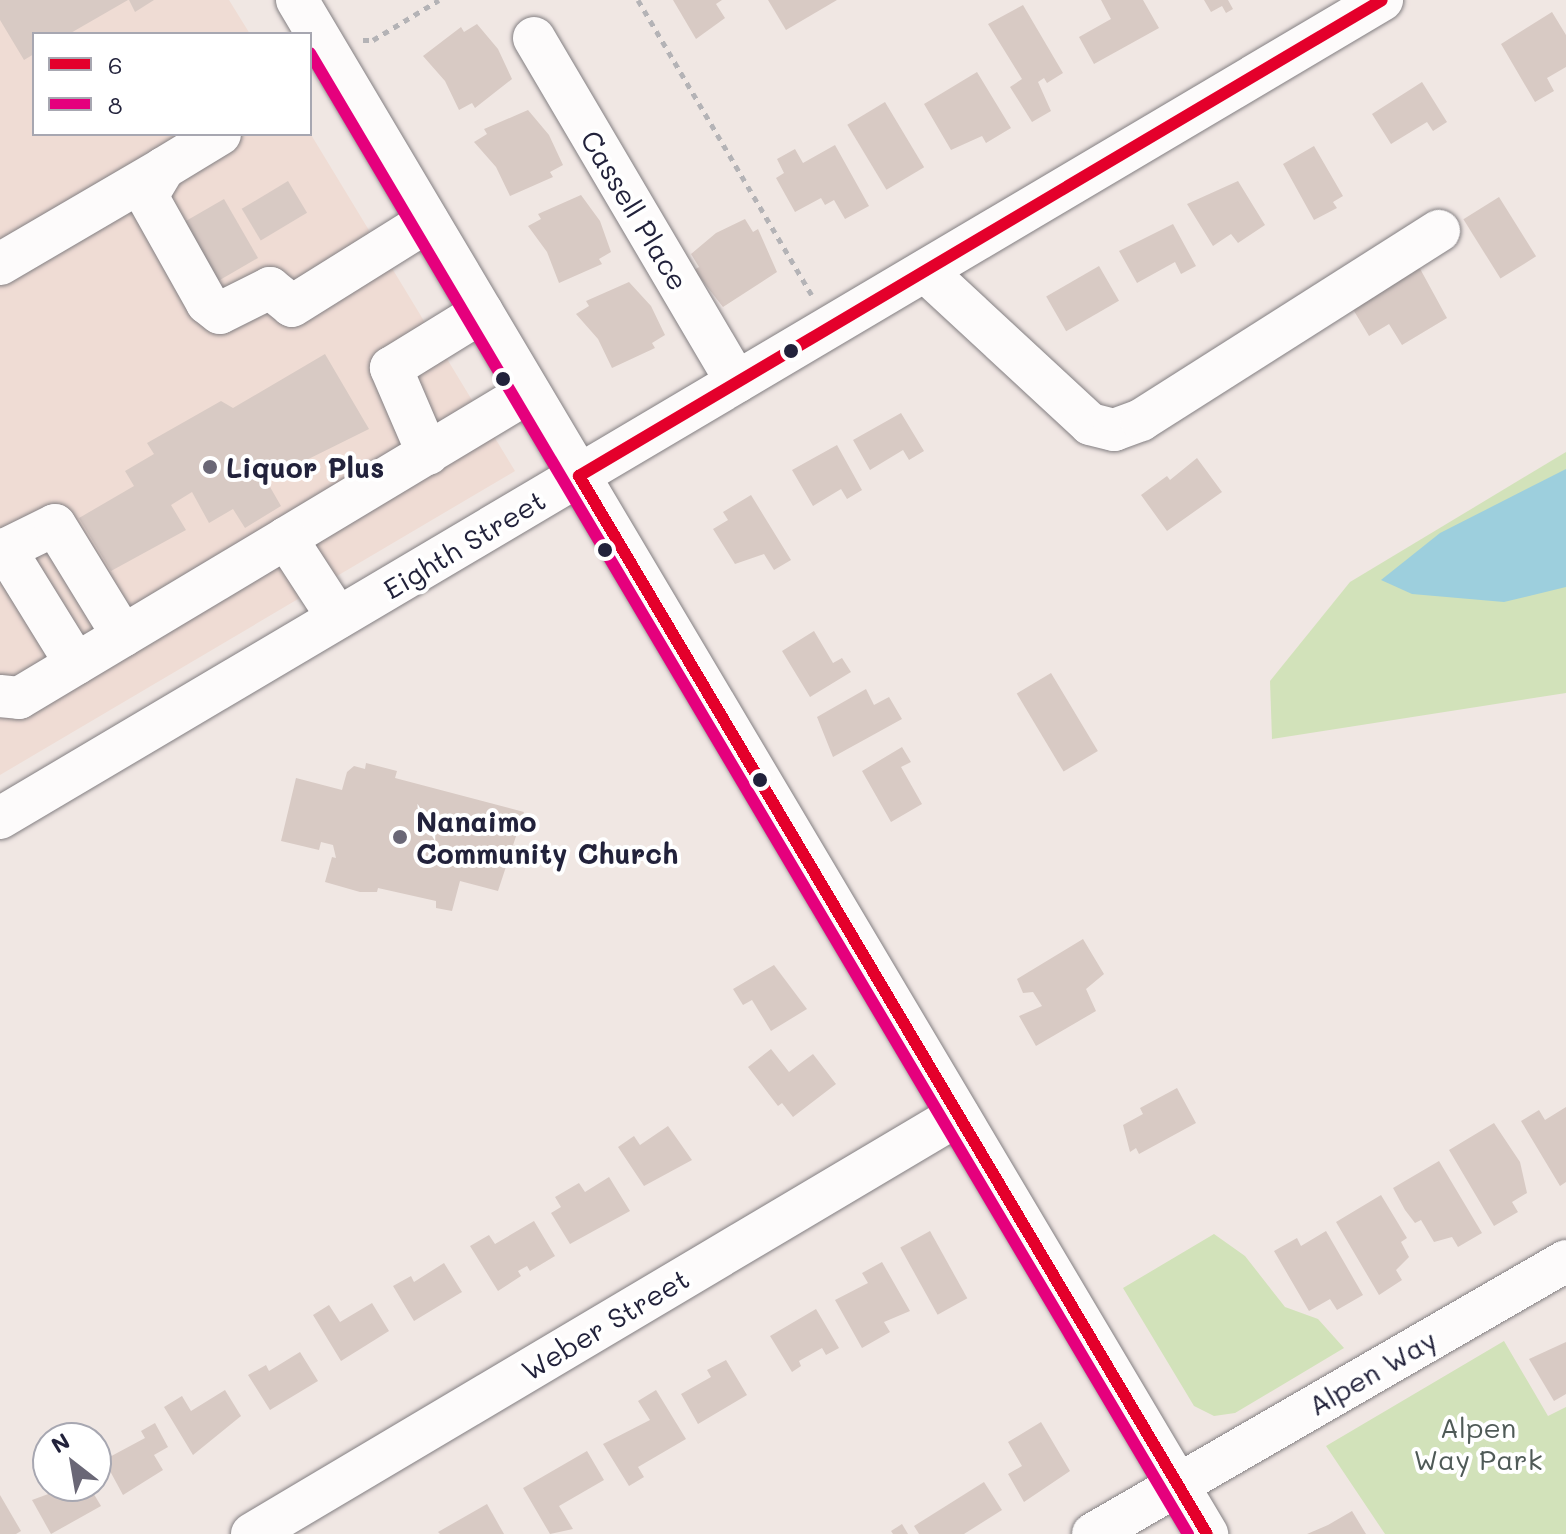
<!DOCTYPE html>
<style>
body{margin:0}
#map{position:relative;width:1566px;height:1534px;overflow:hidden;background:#f0e7e3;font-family:Mali,sans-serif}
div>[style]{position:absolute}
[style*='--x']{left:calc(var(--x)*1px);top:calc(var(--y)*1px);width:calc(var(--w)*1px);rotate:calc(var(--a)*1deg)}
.built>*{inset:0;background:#efdcd4}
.green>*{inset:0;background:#d2e2ba}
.water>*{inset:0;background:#9dcfdd}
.building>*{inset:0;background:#d8cac4;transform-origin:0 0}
.path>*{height:5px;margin-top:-2.5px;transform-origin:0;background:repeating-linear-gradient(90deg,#b4b3b6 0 6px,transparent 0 12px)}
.roads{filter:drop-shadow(0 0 2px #837f82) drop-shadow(0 0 2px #837f82)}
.minor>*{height:42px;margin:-21px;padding:0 21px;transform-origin:21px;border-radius:21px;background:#fdfbfb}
.bus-1>*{height:12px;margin:-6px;padding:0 6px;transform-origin:6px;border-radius:6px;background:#e4002b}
.bus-2>*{height:12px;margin:-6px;padding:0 6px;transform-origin:6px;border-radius:6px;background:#e5007d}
.dots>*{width:22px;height:22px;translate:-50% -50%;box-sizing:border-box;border:4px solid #fff;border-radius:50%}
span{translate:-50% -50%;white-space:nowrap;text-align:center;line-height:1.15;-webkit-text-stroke:8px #fff;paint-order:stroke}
.street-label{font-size:28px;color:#22223b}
.poi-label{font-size:28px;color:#22223b;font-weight:700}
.left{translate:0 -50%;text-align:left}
.park-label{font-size:28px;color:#4f5a57}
.legend{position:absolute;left:32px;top:32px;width:280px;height:104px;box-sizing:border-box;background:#fff;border:2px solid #a7a7b1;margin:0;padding:10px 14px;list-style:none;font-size:24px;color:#22223b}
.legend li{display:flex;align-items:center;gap:16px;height:40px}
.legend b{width:40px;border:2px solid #a7a7b1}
.north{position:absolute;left:32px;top:1422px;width:80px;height:80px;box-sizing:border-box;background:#fff;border:2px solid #a7a7b1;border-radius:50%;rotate:329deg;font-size:22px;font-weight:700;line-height:32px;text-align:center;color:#22223b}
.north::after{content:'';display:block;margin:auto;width:28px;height:36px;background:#6a6776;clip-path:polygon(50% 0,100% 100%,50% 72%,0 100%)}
</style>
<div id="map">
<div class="built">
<i style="clip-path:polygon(0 0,229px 0,250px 34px,34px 34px,34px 134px,310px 133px,515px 471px,0 775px)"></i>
</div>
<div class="green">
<i style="clip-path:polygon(1566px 452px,1566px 693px,1272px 739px,1270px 681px,1350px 582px)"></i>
<i style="clip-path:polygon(1214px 1234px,1245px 1256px,1285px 1307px,1318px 1319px,1344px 1348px,1235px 1413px,1214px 1416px,1194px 1406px,1123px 1288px)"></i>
<i style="clip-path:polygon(1504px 1341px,1548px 1416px,1566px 1407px,1566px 1534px,1385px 1534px,1326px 1446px)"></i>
</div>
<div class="water">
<i style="clip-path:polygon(1566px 469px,1566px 587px,1504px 602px,1412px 594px,1381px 580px,1440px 533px)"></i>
</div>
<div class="building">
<i style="clip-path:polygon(0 0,128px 0,69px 34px,34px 34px,34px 54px,24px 60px,0 20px)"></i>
<i style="clip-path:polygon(129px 0,154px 0,135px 12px)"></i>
<i style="clip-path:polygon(673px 0,722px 0,716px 4px,725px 18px,696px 39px)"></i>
<i style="clip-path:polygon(768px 0,837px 0,786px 30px)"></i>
<i style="clip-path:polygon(1101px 0,1143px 0,1159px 28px,1094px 64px,1079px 37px,1111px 19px)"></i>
<i style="clip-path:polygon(1204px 0,1228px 0,1233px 9px,1226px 13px,1222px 6px,1211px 12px)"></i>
<i style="clip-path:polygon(1023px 5px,1063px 73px,1047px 83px,1044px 78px,1038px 82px,1051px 111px,1032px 122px,1010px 87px,1022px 79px,988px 24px)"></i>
<i style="clip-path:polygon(1552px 12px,1566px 35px,1566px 67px,1547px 78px,1554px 91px,1535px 102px,1501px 44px)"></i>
<i style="clip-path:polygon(477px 24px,498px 49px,512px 79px,475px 108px,472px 103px,459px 110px,445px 81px,423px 56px,461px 27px,464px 32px)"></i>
<i style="clip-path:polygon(977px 72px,1011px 128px,986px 143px,982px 136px,951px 150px,924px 104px)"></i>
<i style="clip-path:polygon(1422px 82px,1447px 122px,1433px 131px,1427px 122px,1391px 144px,1372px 114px)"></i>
<i style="left:885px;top:102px;width:76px;height:44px;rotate:59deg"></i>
<i style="clip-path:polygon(528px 110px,549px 135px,563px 165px,550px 172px,553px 177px,510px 196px,496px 167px,474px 142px,487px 134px,484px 129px)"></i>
<i style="clip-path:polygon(835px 145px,869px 206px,845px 219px,834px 200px,825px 205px,821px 198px,795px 212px,776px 178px,784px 173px,777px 159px,795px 149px,803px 163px)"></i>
<i style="clip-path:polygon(1314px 146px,1343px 196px,1333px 202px,1337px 208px,1314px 220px,1283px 164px)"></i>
<i style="left:288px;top:181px;width:37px;height:54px;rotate:59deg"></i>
<i style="clip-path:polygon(1238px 181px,1265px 225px,1238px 243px,1231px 234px,1213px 246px,1187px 204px)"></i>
<i style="clip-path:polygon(581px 195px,600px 221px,611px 252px,599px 259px,602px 264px,559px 283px,547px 252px,528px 226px,541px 219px,538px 214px)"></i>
<i style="left:1499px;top:197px;width:70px;height:42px;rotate:58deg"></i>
<i style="left:224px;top:199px;width:68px;height:48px;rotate:60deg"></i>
<i style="clip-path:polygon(745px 219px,753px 232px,758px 229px,777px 272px,723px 307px,694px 270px,699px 267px,691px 254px,716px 233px)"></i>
<i style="clip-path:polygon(1173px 224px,1196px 266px,1181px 274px,1175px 262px,1137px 283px,1119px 251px)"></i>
<i style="clip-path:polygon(1418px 265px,1447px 318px,1402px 345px,1389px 324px,1369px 336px,1351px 306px)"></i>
<i style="left:1099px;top:266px;width:40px;height:61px;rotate:60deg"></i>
<i style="clip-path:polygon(629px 282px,651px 306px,665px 335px,652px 343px,655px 348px,612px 368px,598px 339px,576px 314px,589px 306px,586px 301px)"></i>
<i style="clip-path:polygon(325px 354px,369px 429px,266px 480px,281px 506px,245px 528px,233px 509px,209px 523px,192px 492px,171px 505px,186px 530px,111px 571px,79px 518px,134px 486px,125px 471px,154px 454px,147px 443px,221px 401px,233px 408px)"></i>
<i style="clip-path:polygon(901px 413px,924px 451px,909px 460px,903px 450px,870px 470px,853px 440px)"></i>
<i style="clip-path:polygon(837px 445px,862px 490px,847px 499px,841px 489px,813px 506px,792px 470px)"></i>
<i style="clip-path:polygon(1197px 458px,1222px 492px,1167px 531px,1141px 495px,1167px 476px,1170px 480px)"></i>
<i style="clip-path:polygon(751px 495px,791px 560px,774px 570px,764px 554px,735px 564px,713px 529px,728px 520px,723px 512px)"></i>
<i style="clip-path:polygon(814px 631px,833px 663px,842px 658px,851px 672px,810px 697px,782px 651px)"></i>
<i style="left:1051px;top:673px;width:91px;height:40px;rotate:59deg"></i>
<i style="clip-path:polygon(866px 689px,874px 705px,889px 697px,902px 719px,833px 757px,817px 717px)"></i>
<i style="clip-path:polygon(902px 747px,911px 762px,901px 767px,922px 804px,891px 822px,862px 771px)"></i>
<i style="clip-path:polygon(366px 763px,397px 771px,395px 778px,524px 812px,498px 891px,460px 881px,452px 911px,436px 908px,436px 901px,378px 888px,377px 892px,360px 892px,325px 882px,332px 857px,336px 858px,333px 845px,321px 842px,319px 850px,281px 841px,296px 778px,342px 790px,347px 772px,354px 766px,365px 769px)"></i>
<i style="clip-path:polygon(1083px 939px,1104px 974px,1086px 989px,1096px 1011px,1036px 1046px,1019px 1016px,1042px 1006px,1033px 992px,1023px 993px,1017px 979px)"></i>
<i style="clip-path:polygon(774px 965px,807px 1009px,771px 1031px,752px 1000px,743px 1005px,733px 989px)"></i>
<i style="clip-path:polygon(771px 1049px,789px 1072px,813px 1054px,836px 1084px,793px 1117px,782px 1103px,778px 1106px,748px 1067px)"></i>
<i style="clip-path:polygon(1177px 1088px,1196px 1123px,1139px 1154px,1136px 1148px,1130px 1152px,1123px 1125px,1143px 1114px,1140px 1108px)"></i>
<i style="clip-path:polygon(1566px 1107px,1566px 1182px,1560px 1186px,1521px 1121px,1539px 1110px,1545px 1120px)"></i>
<i style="clip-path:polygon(1494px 1123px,1520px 1162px,1527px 1193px,1512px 1202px,1518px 1212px,1494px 1226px,1449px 1150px)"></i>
<i style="clip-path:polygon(668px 1126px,692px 1160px,644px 1186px,618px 1147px,634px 1136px,640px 1145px)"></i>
<i style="clip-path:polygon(1439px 1161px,1482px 1233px,1458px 1247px,1452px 1237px,1434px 1242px,1421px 1220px,1415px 1223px,1405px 1210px,1393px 1188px)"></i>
<i style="clip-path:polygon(609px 1177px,630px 1211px,570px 1244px,551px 1213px,561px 1207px,555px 1197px,579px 1183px,585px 1192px)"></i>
<i style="clip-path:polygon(1381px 1195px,1407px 1238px,1401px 1242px,1409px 1257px,1396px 1270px,1402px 1280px,1379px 1295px,1336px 1222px)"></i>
<i style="clip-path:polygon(534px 1221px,555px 1256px,530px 1271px,527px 1266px,518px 1271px,521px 1276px,498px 1291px,470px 1246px,489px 1235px,495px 1244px)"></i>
<i style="left:930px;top:1231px;width:77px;height:34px;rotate:61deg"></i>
<i style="clip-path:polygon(1326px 1231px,1363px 1295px,1337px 1310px,1330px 1299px,1309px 1311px,1274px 1251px,1297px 1238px,1301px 1246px)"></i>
<i style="clip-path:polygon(882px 1262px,910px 1311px,884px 1322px,890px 1332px,862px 1348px,835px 1300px,868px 1283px,862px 1273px)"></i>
<i style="clip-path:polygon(444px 1263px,462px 1292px,414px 1321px,393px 1286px,411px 1276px,414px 1282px)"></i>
<i style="clip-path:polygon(372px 1303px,389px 1331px,341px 1361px,313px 1315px,329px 1305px,340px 1322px)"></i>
<i style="clip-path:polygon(816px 1309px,839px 1348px,826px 1355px,822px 1348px,799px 1361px,801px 1366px,792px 1372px,770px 1336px)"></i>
<i style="clip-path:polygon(1566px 1342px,1566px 1394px,1554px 1401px,1529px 1359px)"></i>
<i style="clip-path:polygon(300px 1352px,318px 1381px,270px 1410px,248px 1375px,266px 1365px,269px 1371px)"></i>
<i style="clip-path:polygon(726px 1360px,747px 1395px,698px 1424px,681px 1394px,711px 1377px,707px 1370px)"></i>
<i style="clip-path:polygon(225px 1390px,241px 1416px,193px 1455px,164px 1407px,182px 1396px,191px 1411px)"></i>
<i style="clip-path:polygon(656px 1390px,686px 1439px,638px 1467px,644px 1477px,629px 1486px,603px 1444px,650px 1420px,638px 1401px)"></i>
<i style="clip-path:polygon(1041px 1422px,1070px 1471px,1024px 1502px,1008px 1474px,1022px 1466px,1008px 1442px)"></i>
<i style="clip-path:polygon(155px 1423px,168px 1447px,154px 1455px,163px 1470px,123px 1495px,104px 1460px,145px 1438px,141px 1431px)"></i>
<i style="clip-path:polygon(587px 1451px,604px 1480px,559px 1506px,573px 1529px,550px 1534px,523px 1488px)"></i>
<i style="clip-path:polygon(984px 1482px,1002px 1510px,964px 1534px,919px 1534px,914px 1526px)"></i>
<i style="clip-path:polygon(70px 1486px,89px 1486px,101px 1506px,51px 1534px,32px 1500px)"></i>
<i style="clip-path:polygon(0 1495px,21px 1531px,16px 1534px,0 1534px)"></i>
<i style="clip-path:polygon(487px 1504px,504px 1534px,440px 1534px,438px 1532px)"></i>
<i style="clip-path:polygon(1352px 1511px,1366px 1534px,1307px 1534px,1328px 1525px)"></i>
<i style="clip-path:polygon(902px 1524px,908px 1534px,893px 1534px,891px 1531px)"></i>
</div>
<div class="path">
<i style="--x:638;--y:0;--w:342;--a:59.5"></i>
<i style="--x:363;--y:40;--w:10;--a:0"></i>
<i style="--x:373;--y:40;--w:77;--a:-31.2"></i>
</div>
<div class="roads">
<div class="minor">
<i style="--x:297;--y:0;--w:1784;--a:59.32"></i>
<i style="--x:534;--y:38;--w:399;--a:59.5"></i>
<i style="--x:220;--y:134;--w:66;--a:148.7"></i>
<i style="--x:164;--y:168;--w:33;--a:121"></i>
<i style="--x:147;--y:196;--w:123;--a:60.7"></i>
<i style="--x:207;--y:303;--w:16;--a:38"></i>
<i style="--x:220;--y:313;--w:56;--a:-26.6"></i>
<i style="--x:270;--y:288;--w:28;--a:39"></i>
<i style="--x:292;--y:306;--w:160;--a:-32"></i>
<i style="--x:0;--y:264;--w:190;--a:-30.3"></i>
<i style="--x:925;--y:271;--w:225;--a:42.8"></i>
<i style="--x:1090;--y:424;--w:25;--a:14"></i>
<i style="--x:1114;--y:430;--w:29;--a:-20"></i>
<i style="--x:1141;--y:420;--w:353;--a:-32.4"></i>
<i style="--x:428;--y:454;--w:94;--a:-113.3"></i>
<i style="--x:391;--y:368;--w:107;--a:-31.6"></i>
<i style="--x:286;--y:538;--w:283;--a:-31"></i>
<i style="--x:5;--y:549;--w:135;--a:58.3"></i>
<i style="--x:0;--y:552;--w:61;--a:-26.1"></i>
<i style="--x:55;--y:525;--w:130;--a:58.5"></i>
<i style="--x:0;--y:696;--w:19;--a:6"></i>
<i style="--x:19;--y:698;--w:311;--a:-30.9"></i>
<i style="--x:286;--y:538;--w:95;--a:57"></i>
<i style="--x:0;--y:818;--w:1606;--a:-30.62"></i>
<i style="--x:252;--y:1534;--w:821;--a:-30.69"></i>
<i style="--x:1093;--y:1534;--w:546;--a:-29.99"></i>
</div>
</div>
<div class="bus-1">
<i style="--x:579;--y:476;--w:1230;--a:59.31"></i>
<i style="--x:579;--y:476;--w:933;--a:-30.66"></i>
</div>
<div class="bus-2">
<i style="--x:310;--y:53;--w:1722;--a:59.34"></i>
</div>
<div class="dots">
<i style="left:791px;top:351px;background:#22223b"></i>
<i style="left:503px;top:379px;background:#22223b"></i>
<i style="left:210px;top:467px;background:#6a6776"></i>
<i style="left:605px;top:550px;background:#22223b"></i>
<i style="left:760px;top:780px;background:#22223b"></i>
<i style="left:400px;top:837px;background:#6a6776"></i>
</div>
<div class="street-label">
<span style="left:635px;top:210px;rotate:59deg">Cassell Place</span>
<span style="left:464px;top:544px;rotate:-31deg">Eighth Street</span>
<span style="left:605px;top:1324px;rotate:-31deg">Weber Street</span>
<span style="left:1372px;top:1372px;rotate:-30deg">Alpen Way</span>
</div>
<div class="poi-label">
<span class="left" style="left:226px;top:467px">Liquor Plus</span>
<span class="left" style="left:416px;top:837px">Nanaimo<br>Community Church</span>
</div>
<div class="park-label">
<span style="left:1478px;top:1443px">Alpen<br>Way Park</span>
</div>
<ul class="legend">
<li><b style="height:10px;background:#e4002b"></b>6</li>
<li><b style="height:10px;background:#e5007d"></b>8</li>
</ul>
<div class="north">N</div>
</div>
